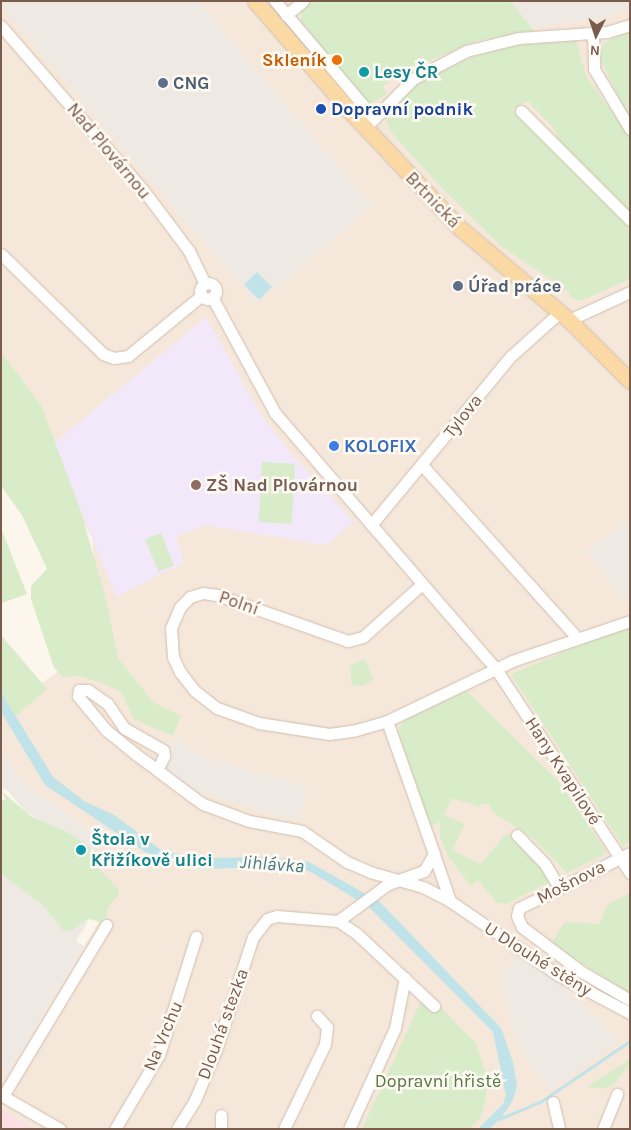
<!DOCTYPE html>
<meta charset="utf-8">
<style>
body{margin:0}
#map{position:relative;width:631px;height:1130px;overflow:hidden;background:#fdf6ec;font-family:Karla,sans-serif}
div>[style]{position:absolute}
[style*='--x']{left:calc(var(--x)*1px);top:calc(var(--y)*1px);width:calc(var(--w)*1px);rotate:calc(var(--a)*1deg)}
.residential>*{inset:0;background:#f5e8da}
.industrial>*{inset:0;background:#efe9e4}
.education>*{inset:0;background:#f3e8fa}
.medical>*{inset:0;background:#fbdfe3}
.green>*{inset:0;background:#d8ecc9;transform-origin:0 0}
.water>*{inset:0;background:#bfe3e8;transform-origin:0 0}
.stream>*{height:2.5px;margin:-1.25px;padding:0 1.25px;transform-origin:1.25px;border-radius:1.25px;background:#bfe3e8}
.roads{filter:drop-shadow(0 0 1px #d1beb0) drop-shadow(0 0 1px #d1beb0)}
.minor>*{height:11px;margin:-5.5px;padding:0 5.5px;transform-origin:5.5px;border-radius:5.5px;background:#fff}
.minor>.ring{margin:-5.5px;padding:0;box-sizing:content-box;background:none;border:11px solid #fff;border-radius:50%}
.major>*{height:15px;margin:-7.5px;padding:0 7.5px;transform-origin:7.5px;border-radius:7.5px;background:#fbd9a5}
.dots>*{width:14px;height:14px;translate:-50% -50%;box-sizing:border-box;border:2px solid #fffaf3;border-radius:50%}
span{translate:-50% -50%;white-space:nowrap;text-align:center;line-height:1.15;-webkit-text-stroke:5px #fffaf3;paint-order:stroke}
.food-label{font-size:18px;color:#c56008;font-weight:700}
.right{translate:-100% -50%;text-align:right}
.culture-label{font-size:18px;color:#0d838f;font-weight:700}
.left{translate:0 -50%;text-align:left}
.service-label{font-size:18px;color:#4e5e75;font-weight:700}
.transit-label{font-size:18px;color:#164399;font-weight:700}
.street-label{font-size:18px;color:#7a5c4d}
.shop-label{font-size:18px;color:#366cbe;font-weight:700}
.education-label{font-size:18px;color:#785e54;font-weight:700}
.park-label{font-size:18px;color:#537a41}
.water-label{font-size:19px;color:#437c86;font-style:italic}
.frame{position:absolute;inset:0;border:2px solid #7a5c4d;pointer-events:none}
.north{position:absolute;left:571px;top:10px;width:50px;height:50px;-webkit-text-stroke:4px #fffaf3;paint-order:stroke;rotate:184deg;font-size:14px;font-weight:700;line-height:20px;text-align:center;color:#7a5c4d}
.north::after{content:'';display:block;margin:auto;width:18px;height:22px;background:#7a5c4d;clip-path:polygon(50% 0,100% 100%,50% 72%,0 100%)}
</style>
<div id="map">
<div class="residential">
<i style="clip-path:polygon(1px 1px,630px 1px,630px 1129px,36px 1129px,1px 1109px,1px 1083px,100px 920px,85px 865px,104px 840px,26px 785px,12px 767px,1px 745px,1px 713px,71px 662px,101px 631px,92px 537px,1px 382px)"></i>
</div>
<div class="industrial">
<i style="clip-path:polygon(12px 1px,197px 1px,372px 206px,257px 304px,3px 9px)"></i>
<i style="clip-path:polygon(510px 1px,630px 1px,630px 7px,609px 16px,532px 28px)"></i>
<i style="clip-path:polygon(630px 519px,630px 599px,626px 601px,586px 551px)"></i>
<i style="clip-path:polygon(175px 737px,207px 758px,308px 787px,299px 821px,197px 792px,164px 769px)"></i>
<i style="clip-path:polygon(1px 745px,12px 767px,26px 785px,104px 840px,95px 852px,25px 811px,6px 789px,1px 789px)"></i>
<i style="clip-path:polygon(1px 853px,88px 921px,76px 941px,84px 946px,1px 1083px)"></i>
<i style="clip-path:polygon(521px 957px,548px 972px,619px 1040px,551px 1091px,522px 1054px,502px 984px,502px 973px,515px 958px)"></i>
</div>
<div class="education">
<i style="clip-path:polygon(206px 317px,261px 414px,287px 449px,354px 522px,330px 542px,322px 545px,205px 525px,176px 537px,184px 563px,116px 597px,54px 443px)"></i>
</div>
<div class="medical">
<i style="clip-path:polygon(1px 1109px,36px 1129px,1px 1129px)"></i>
</div>
<div class="green">
<i style="clip-path:polygon(311px 1px,510px 1px,534px 31px,476px 41px,431px 60px,407px 77px,401px 71px,383px 87px,388px 94px,372px 103px,363px 99px,301px 25px,301px 11px)"></i>
<i style="clip-path:polygon(630px 31px,630px 121px,598px 54px,605px 42px)"></i>
<i style="clip-path:polygon(576px 40px,586px 76px,630px 137px,630px 215px,561px 148px,554px 128px,528px 101px,512px 109px,630px 227px,630px 279px,581px 301px,569px 297px,570px 292px,501px 246px,441px 187px,390px 131px,386px 119px,388px 112px,415px 86px,452px 64px,507px 46px)"></i>
<i style="clip-path:polygon(1px 352px,41px 405px,80px 509px,105px 595px,118px 658px,154px 703px,181px 716px,173px 736px,134px 719px,122px 693px,105px 684px,80px 676px,63px 677px,54px 668px,31px 599px,31px 586px,47px 569px,22px 515px,1px 486px)"></i>
<i style="left:262px;top:462px;width:33px;height:60px;rotate:3deg"></i>
<i style="clip-path:polygon(1px 528px,27px 594px,2px 603px,1px 602px)"></i>
<i style="left:161px;top:533px;width:35px;height:17px;rotate:68deg"></i>
<i style="clip-path:polygon(627px 626px,630px 632px,630px 842px,623px 846px,511px 674px)"></i>
<i style="clip-path:polygon(1px 635px,47px 689px,16px 716px,1px 692px)"></i>
<i style="clip-path:polygon(365px 659px,373px 679px,365px 685px,352px 686px,350px 666px)"></i>
<i style="clip-path:polygon(467px 691px,559px 782px,607px 853px,567px 873px,533px 838px,494px 813px,488px 804px,481px 804px,480px 807px,452px 798px,444px 815px,465px 824px,452px 850px,481px 864px,506px 834px,518px 834px,555px 879px,506px 904px,497px 903px,478px 880px,471px 886px,448px 856px,440px 837px,440px 822px,430px 826px,398px 730px,404px 720px)"></i>
<i style="clip-path:polygon(1px 791px,31px 816px,71px 834px,90px 848px,99px 869px,119px 890px,119px 895px,109px 906px,104px 923px,88px 919px,71px 931px,63px 930px,41px 903px,1px 874px,1px 801px,6px 799px)"></i>
<i style="clip-path:polygon(630px 892px,630px 994px,551px 944px,565px 922px,600px 924px,606px 906px)"></i>
<i style="clip-path:polygon(422px 999px,437px 1003px,476px 1044px,486px 1074px,486px 1099px,481px 1117px,469px 1129px,362px 1129px)"></i>
<i style="clip-path:polygon(630px 1059px,630px 1064px,613px 1085px,603px 1089px,587px 1087px)"></i>
</div>
<div class="water">
<i style="left:257px;top:272px;width:21px;height:18px;rotate:45deg"></i>
<i style="clip-path:polygon(1px 692px,53px 777px,84px 801px,114px 815px,161px 850px,196px 858px,274px 857px,309px 862px,380px 902px,501px 1028px,513px 1062px,517px 1086px,513px 1100px,501px 1118px,489px 1129px,478px 1129px,503px 1104px,506px 1096px,493px 1032px,369px 907px,311px 872px,295px 866px,207px 869px,163px 860px,145px 852px,45px 785px,1px 712px)"></i>
</div>
<div class="stream">
<i style="--x:499;--y:1119;--w:44;--a:-22.5"></i>
<i style="--x:540;--y:1102;--w:109;--a:-34.1"></i>
</div>
<div class="roads">
<div class="minor">
<i style="--x:275;--y:1;--w:153;--a:49.8"></i>
<i style="--x:286;--y:15;--w:22;--a:-39"></i>
<i style="--x:1;--y:26;--w:218;--a:49.1"></i>
<i style="--x:144;--y:191;--w:75;--a:53.1"></i>
<i style="--x:189;--y:251;--w:37;--a:64"></i>
<i style="--x:593;--y:34;--w:35;--a:88"></i>
<i style="--x:594;--y:69;--w:70;--a:59"></i>
<i style="--x:521;--y:111;--w:154;--a:45"></i>
<i style="--x:365;--y:128;--w:69;--a:-45.6"></i>
<i style="--x:413;--y:79;--w:60;--a:-27.8"></i>
<i style="--x:466;--y:51;--w:55;--a:-13.8"></i>
<i style="--x:519;--y:38;--w:88;--a:-3.9"></i>
<i style="--x:607;--y:32;--w:24;--a:-17"></i>
<i style="--x:1;--y:254;--w:143;--a:44.4"></i>
<i style="--x:103;--y:354;--w:12;--a:20"></i>
<i style="--x:114;--y:358;--w:14;--a:-8"></i>
<i style="--x:128;--y:356;--w:96;--a:-39.5"></i>
<i class="ring" style="left:200px;top:283px;width:5px;height:5px"></i>
<i style="--x:212;--y:297;--w:132;--a:61.5"></i>
<i style="--x:275;--y:413;--w:338;--a:49.2"></i>
<i style="--x:496;--y:669;--w:244;--a:56.7"></i>
<i style="--x:569;--y:320;--w:67;--a:-24.7"></i>
<i style="--x:422;--y:465;--w:232;--a:48.1"></i>
<i style="--x:371;--y:525;--w:219;--a:-50.4"></i>
<i style="--x:511;--y:356;--w:66;--a:-41.9"></i>
<i style="--x:422;--y:584;--w:79;--a:138.1"></i>
<i style="--x:363;--y:637;--w:16;--a:165"></i>
<i style="--x:348;--y:641;--w:139;--a:-160.7"></i>
<i style="--x:217;--y:595;--w:14;--a:-172"></i>
<i style="--x:203;--y:593;--w:14;--a:163"></i>
<i style="--x:190;--y:597;--w:14;--a:135"></i>
<i style="--x:180;--y:607;--w:23;--a:113"></i>
<i style="--x:171;--y:628;--w:29;--a:86"></i>
<i style="--x:173;--y:657;--w:17;--a:65"></i>
<i style="--x:180;--y:672;--w:24;--a:52"></i>
<i style="--x:195;--y:691;--w:28;--a:38"></i>
<i style="--x:217;--y:708;--w:45;--a:19.7"></i>
<i style="--x:259;--y:723;--w:71;--a:8.9"></i>
<i style="--x:329;--y:734;--w:27;--a:-8"></i>
<i style="--x:356;--y:730;--w:32;--a:-16"></i>
<i style="--x:387;--y:721;--w:139;--a:-25.6"></i>
<i style="--x:512;--y:661;--w:125;--a:-18.7"></i>
<i style="--x:387;--y:721;--w:141;--a:70.5"></i>
<i style="--x:157;--y:770;--w:16;--a:-63"></i>
<i style="--x:164;--y:756;--w:6;--a:-99"></i>
<i style="--x:163;--y:750;--w:45;--a:-150.6"></i>
<i style="--x:124;--y:728;--w:29;--a:-124"></i>
<i style="--x:108;--y:704;--w:24;--a:-145"></i>
<i style="--x:88;--y:690;--w:9;--a:180"></i>
<i style="--x:79;--y:690;--w:6;--a:99"></i>
<i style="--x:78;--y:696;--w:44;--a:50.5"></i>
<i style="--x:106;--y:730;--w:36;--a:39"></i>
<i style="--x:134;--y:753;--w:29;--a:36"></i>
<i style="--x:157;--y:770;--w:45;--a:36.9"></i>
<i style="--x:193;--y:797;--w:12;--a:35"></i>
<i style="--x:203;--y:804;--w:49;--a:20.3"></i>
<i style="--x:249;--y:821;--w:54;--a:10.7"></i>
<i style="--x:302;--y:831;--w:55;--a:34.6"></i>
<i style="--x:347;--y:862;--w:25;--a:23"></i>
<i style="--x:370;--y:872;--w:55;--a:15.8"></i>
<i style="--x:423;--y:887;--w:30;--a:27"></i>
<i style="--x:450;--y:901;--w:131;--a:34.4"></i>
<i style="--x:558;--y:975;--w:81;--a:27.8"></i>
<i style="--x:517;--y:835;--w:40;--a:46"></i>
<i style="--x:545;--y:864;--w:27;--a:59"></i>
<i style="--x:630;--y:853;--w:124;--a:153.6"></i>
<i style="--x:519;--y:908;--w:8;--a:104"></i>
<i style="--x:517;--y:916;--w:12;--a:66"></i>
<i style="--x:522;--y:927;--w:75;--a:36.9"></i>
<i style="--x:582;--y:972;--w:56;--a:30.3"></i>
<i style="--x:338;--y:921;--w:62;--a:-36.5"></i>
<i style="--x:388;--y:884;--w:38;--a:-20"></i>
<i style="--x:424;--y:871;--w:20;--a:-60"></i>
<i style="--x:434;--y:854;--w:50;--a:71.2"></i>
<i style="--x:1;--y:1095;--w:68;--a:30"></i>
<i style="--x:3;--y:1096;--w:200;--a:-58.9"></i>
<i style="--x:553;--y:1102;--w:28;--a:77"></i>
<i style="--x:221;--y:1115;--w:14;--a:90"></i>
<i style="--x:115;--y:1129;--w:86;--a:-59.3"></i>
<i style="--x:159;--y:1055;--w:124;--a:-72.6"></i>
<i style="--x:177;--y:1129;--w:34;--a:-58"></i>
<i style="--x:195;--y:1100;--w:54;--a:-67.2"></i>
<i style="--x:216;--y:1050;--w:119;--a:-71.9"></i>
<i style="--x:253;--y:937;--w:23;--a:-52"></i>
<i style="--x:267;--y:919;--w:10;--a:-17"></i>
<i style="--x:277;--y:916;--w:61;--a:4.7"></i>
<i style="--x:338;--y:921;--w:22;--a:34"></i>
<i style="--x:356;--y:933;--w:107;--a:43.1"></i>
<i style="--x:284;--y:1129;--w:94;--a:-64.2"></i>
<i style="--x:325;--y:1044;--w:17;--a:-83"></i>
<i style="--x:327;--y:1027;--w:15;--a:-132"></i>
<i style="--x:349;--y:1129;--w:111;--a:-65.5"></i>
<i style="--x:395;--y:1028;--w:51;--a:-78.7"></i>
<i style="--x:603;--y:1129;--w:38;--a:-68"></i>
</div>
<div class="major">
<i style="--x:255;--y:1;--w:144;--a:49.2"></i>
<i style="--x:349;--y:110;--w:162;--a:46.8"></i>
<i style="--x:460;--y:228;--w:143;--a:40.2"></i>
<i style="--x:569;--y:320;--w:86;--a:45"></i>
</div>
</div>
<div class="dots">
<i style="left:337px;top:60px;background:#e8710a"></i>
<i style="left:364px;top:72px;background:#0f9aa8"></i>
<i style="left:163px;top:83px;background:#5c6f8a"></i>
<i style="left:321px;top:109px;background:#1a4fb4"></i>
<i style="left:458px;top:286px;background:#5c6f8a"></i>
<i style="left:334px;top:446px;background:#3f7fe0"></i>
<i style="left:196px;top:485px;background:#8d6e63"></i>
<i style="left:81px;top:850px;background:#0f9aa8"></i>
</div>
<div class="food-label">
<span class="right" style="left:327px;top:60px">Skleník</span>
</div>
<div class="culture-label">
<span class="left" style="left:374px;top:72px">Lesy ČR</span>
<span class="left" style="left:91px;top:850px">Štola v<br>Křižíkově ulici</span>
</div>
<div class="service-label">
<span class="left" style="left:173px;top:83px">CNG</span>
<span class="left" style="left:468px;top:286px">Úřad práce</span>
</div>
<div class="transit-label">
<span class="left" style="left:331px;top:109px">Dopravní podnik</span>
</div>
<div class="street-label">
<span style="left:109px;top:151px;rotate:50deg">Nad Plovárnou</span>
<span style="left:433px;top:200px;rotate:46deg">Brtnická</span>
<span style="left:463px;top:416px;rotate:-52deg">Tylova</span>
<span style="left:239px;top:603px;rotate:19deg">Polní</span>
<span style="left:563px;top:771px;rotate:57deg">Hany Kvapilové</span>
<span style="left:571px;top:882px;rotate:-27deg">Mošnova</span>
<span style="left:538px;top:959px;rotate:32deg">U Dlouhé stěny</span>
<span style="left:223px;top:1024px;rotate:-70deg">Dlouhá stezka</span>
<span style="left:163px;top:1036px;rotate:-67deg">Na Vrchu</span>
</div>
<div class="shop-label">
<span class="left" style="left:344px;top:446px">KOLOFIX</span>
</div>
<div class="education-label">
<span class="left" style="left:206px;top:485px">ZŠ Nad Plovárnou</span>
</div>
<div class="park-label">
<span style="left:438px;top:1081px">Dopravní hřistě</span>
</div>
<div class="water-label">
<span style="left:272px;top:865px;rotate:4deg">Jihlávka</span>
</div>
<div class="frame"></div>
<div class="north">N</div>
</div>
